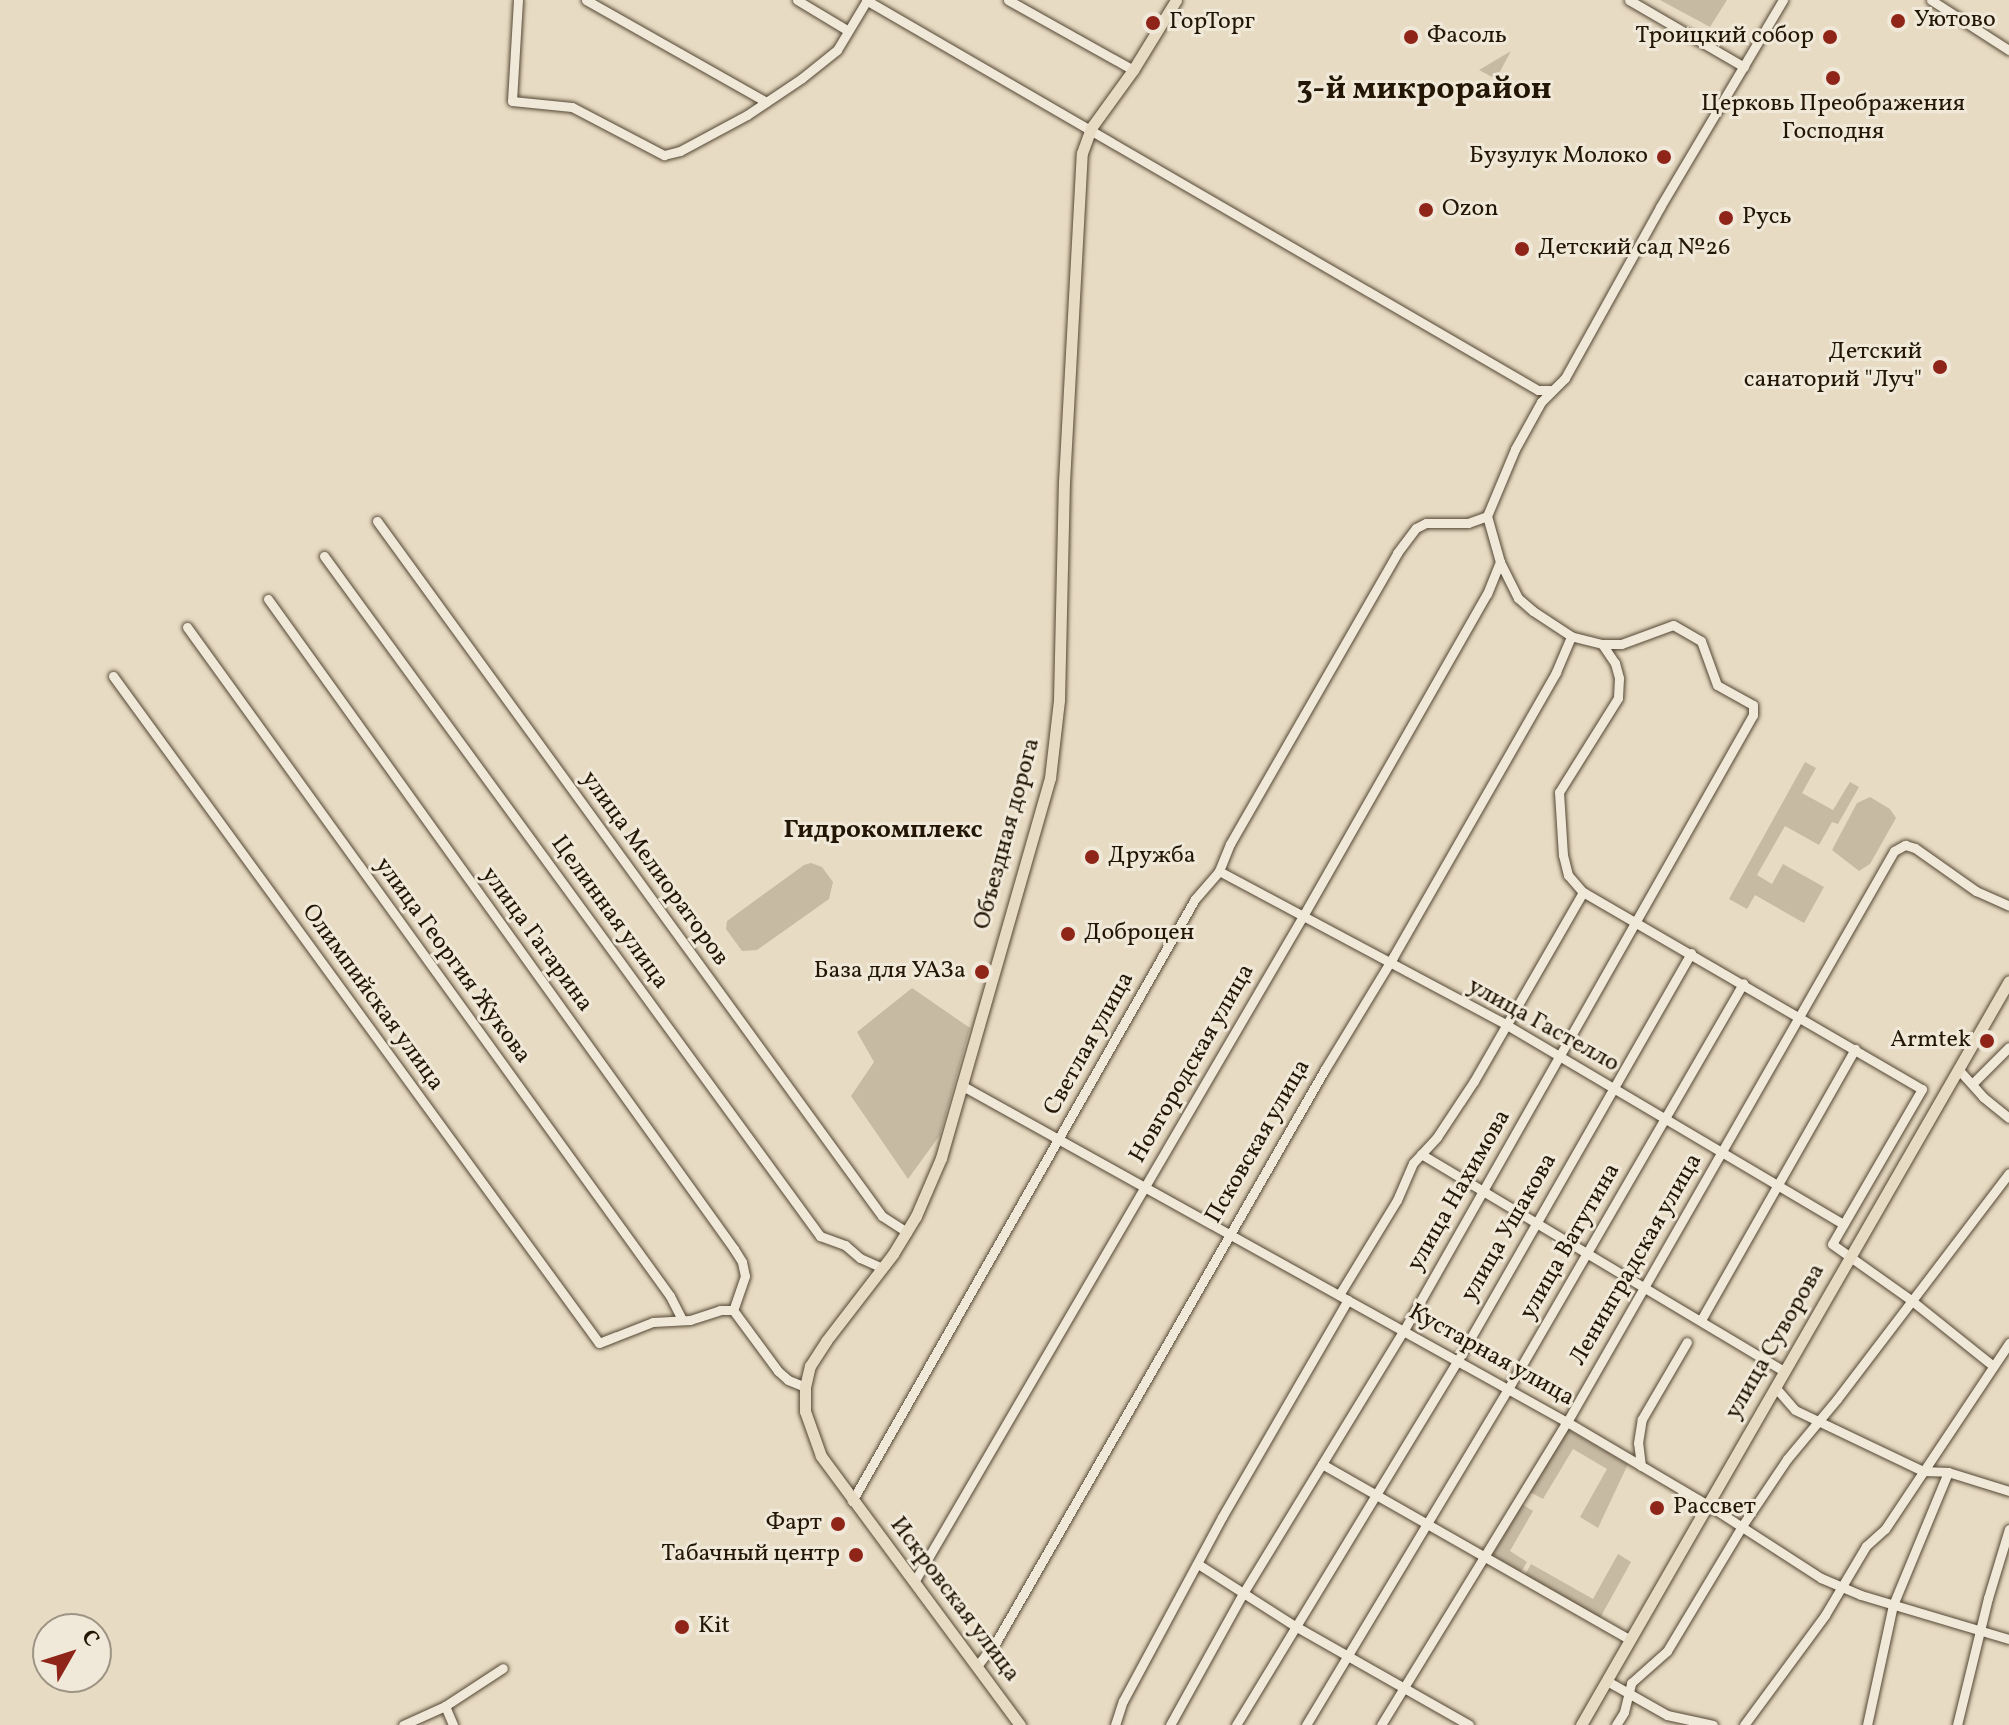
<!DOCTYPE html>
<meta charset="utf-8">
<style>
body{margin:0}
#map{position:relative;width:2009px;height:1725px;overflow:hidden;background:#e8dbc3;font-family:Vollkorn,serif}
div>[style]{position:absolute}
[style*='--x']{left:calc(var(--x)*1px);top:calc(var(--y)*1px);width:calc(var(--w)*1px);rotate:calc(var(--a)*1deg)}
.green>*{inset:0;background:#c7baa3}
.roads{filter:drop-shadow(0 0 2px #544734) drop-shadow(0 0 2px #544734)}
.minor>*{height:9px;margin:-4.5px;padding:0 4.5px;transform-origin:4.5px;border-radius:4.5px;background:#f0e8d8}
.major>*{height:11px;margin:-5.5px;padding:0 5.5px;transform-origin:5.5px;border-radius:5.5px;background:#e8dbc3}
.dots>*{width:22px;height:22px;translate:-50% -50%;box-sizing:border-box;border:4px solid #f0e8d8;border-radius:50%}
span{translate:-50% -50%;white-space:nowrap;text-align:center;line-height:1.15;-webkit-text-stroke:6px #f0e8d8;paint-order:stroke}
.poi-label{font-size:24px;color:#231605}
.left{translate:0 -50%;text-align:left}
.right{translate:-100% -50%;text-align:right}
.street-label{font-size:24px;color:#231605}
.neighbourhood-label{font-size:26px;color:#231605;font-weight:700}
.district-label{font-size:32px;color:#231605;font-weight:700}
.north{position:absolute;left:32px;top:1613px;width:80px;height:80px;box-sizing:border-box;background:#f0e8d8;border:2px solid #9e9484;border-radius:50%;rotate:51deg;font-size:22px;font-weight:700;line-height:32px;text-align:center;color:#231605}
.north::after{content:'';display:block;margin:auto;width:28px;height:36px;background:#8f2418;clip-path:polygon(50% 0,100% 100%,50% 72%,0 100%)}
</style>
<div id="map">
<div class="green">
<i style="clip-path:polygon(1660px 0,1727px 0,1710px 27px)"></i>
<i style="clip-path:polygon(1511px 51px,1496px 79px,1479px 70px)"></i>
<i style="clip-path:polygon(1805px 762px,1816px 768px,1802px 793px,1833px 810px,1850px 782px,1859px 787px,1838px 824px,1832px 822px,1819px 845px,1785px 826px,1757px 875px,1772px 884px,1783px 864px,1824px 887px,1804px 923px,1755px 895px,1747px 909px,1729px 899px)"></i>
<i style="clip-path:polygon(1870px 797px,1890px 809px,1896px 818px,1870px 864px,1859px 871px,1832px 850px,1857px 803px)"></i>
<i style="clip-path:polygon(811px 863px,822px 867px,833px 882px,829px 899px,757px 950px,742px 951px,726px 929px,727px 921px,804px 865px)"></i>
<i style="clip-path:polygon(912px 988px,970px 1028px,940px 1135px,908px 1179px,851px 1096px,874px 1062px,857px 1032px)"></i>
<i style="clip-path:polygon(1567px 1429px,1628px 1464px,1598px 1528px,1580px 1517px,1607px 1469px,1573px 1449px,1543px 1499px,1530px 1492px)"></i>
<i style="clip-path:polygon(1522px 1504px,1533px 1511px,1510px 1551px,1527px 1562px,1521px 1572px,1492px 1555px)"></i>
<i style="clip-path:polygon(1618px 1554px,1631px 1562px,1600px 1618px,1525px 1575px,1531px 1564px,1593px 1599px)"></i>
</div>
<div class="roads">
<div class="minor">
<i style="--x:518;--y:0;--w:101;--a:93.4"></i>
<i style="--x:512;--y:101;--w:60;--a:5.7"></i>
<i style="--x:572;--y:107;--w:104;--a:27.6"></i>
<i style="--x:664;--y:155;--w:16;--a:-14"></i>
<i style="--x:680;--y:151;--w:76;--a:-28.2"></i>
<i style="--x:747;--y:115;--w:66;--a:-33.9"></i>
<i style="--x:802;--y:78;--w:45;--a:-38.7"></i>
<i style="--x:837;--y:50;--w:58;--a:-59"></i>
<i style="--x:586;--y:0;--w:207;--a:29.5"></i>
<i style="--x:797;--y:0;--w:58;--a:31"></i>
<i style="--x:866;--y:0;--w:777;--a:30.13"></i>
<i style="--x:1538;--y:390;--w:12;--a:0"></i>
<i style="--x:1008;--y:0;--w:143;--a:29.2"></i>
<i style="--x:1629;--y:0;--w:133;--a:30.2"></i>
<i style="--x:1931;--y:0;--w:93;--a:32.7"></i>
<i style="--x:377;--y:521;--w:859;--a:54"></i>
<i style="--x:882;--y:1216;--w:30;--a:33"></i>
<i style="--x:324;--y:556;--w:842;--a:53.89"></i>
<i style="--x:820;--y:1236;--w:27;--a:20"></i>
<i style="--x:845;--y:1245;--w:20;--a:41"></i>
<i style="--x:860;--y:1258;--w:24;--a:24"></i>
<i style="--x:268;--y:599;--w:800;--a:54.36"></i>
<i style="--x:734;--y:1249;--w:15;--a:58"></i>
<i style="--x:742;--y:1262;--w:14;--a:78"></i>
<i style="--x:745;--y:1276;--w:36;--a:109"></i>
<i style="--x:187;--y:627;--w:825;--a:54.17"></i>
<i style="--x:670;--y:1296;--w:27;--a:63"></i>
<i style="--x:1602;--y:644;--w:23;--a:56"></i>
<i style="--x:1615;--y:663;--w:16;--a:75"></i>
<i style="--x:1619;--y:678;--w:20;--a:93"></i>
<i style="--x:1618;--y:698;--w:111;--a:122.1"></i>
<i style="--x:1559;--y:792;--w:63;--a:86.4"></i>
<i style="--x:1563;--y:855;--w:21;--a:76"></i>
<i style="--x:1568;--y:875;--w:23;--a:49"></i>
<i style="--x:1583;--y:892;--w:392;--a:30.2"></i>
<i style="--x:1922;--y:1089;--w:179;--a:120.1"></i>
<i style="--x:1832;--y:1244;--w:97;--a:35.3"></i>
<i style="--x:1911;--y:1300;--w:105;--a:38.8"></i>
<i style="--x:113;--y:676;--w:825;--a:53.92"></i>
<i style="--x:599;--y:1343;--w:58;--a:-21.3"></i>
<i style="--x:653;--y:1322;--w:37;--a:-3"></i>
<i style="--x:690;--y:1320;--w:32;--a:-18"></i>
<i style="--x:720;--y:1310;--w:13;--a:0"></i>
<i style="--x:733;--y:1310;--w:76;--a:53.6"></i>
<i style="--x:778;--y:1371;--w:13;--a:42"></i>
<i style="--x:788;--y:1380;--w:18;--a:22"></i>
<i style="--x:1219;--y:871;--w:324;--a:28.1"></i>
<i style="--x:1505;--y:1024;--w:393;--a:30.6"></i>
<i style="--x:1958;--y:1069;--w:38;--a:48"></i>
<i style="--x:1983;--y:1097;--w:33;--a:39"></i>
<i style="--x:1972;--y:1084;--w:52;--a:-45"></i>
<i style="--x:961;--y:1085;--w:693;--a:29.08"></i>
<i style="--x:1567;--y:1422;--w:164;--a:30.5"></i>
<i style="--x:1708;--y:1505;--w:135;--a:32.9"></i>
<i style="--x:1821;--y:1578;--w:43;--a:23"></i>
<i style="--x:1861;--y:1595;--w:154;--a:16.6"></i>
<i style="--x:1421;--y:1154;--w:423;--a:30.9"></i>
<i style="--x:1339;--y:1295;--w:111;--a:-58.6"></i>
<i style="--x:1397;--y:1200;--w:40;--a:-66.6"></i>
<i style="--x:1413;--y:1163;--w:35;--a:-47"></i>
<i style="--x:1437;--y:1137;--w:67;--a:-56.5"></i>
<i style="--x:1474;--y:1081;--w:218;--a:-60"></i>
<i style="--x:1701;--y:1320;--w:312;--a:-60.4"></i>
<i style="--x:1775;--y:1387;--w:30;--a:49"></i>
<i style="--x:1795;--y:1410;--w:142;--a:25.5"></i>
<i style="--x:1923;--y:1471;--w:25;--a:2"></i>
<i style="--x:1948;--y:1472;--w:64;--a:17.3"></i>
<i style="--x:1322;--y:1464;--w:355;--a:29.7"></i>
<i style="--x:1641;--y:1466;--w:23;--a:-97"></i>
<i style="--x:1638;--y:1443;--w:24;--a:-81"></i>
<i style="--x:1642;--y:1419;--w:89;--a:-59.7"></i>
<i style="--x:852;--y:1501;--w:693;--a:-60.33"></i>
<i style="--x:1195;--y:899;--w:37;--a:-49"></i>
<i style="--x:1219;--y:871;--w:29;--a:-68"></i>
<i style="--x:1230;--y:844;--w:336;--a:-60.1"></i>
<i style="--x:1397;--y:553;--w:31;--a:-53"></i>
<i style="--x:1416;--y:528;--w:11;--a:-27"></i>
<i style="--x:1426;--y:523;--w:42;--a:0"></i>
<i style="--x:1468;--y:523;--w:20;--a:-20"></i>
<i style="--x:1198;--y:1564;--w:115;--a:32.6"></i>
<i style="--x:1295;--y:1626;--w:200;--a:29.6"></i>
<i style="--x:914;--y:1582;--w:771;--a:-59.71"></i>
<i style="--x:1303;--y:916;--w:371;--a:-60.3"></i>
<i style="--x:1487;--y:594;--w:35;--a:-68"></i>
<i style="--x:977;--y:1666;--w:31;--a:-52"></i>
<i style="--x:996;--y:1642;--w:661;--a:-60.14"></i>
<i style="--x:1325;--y:1069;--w:131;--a:-58.7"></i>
<i style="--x:1393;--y:957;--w:328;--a:-60.2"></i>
<i style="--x:1556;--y:672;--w:39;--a:-67"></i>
<i style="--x:1607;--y:1681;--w:69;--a:29.5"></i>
<i style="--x:1667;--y:1715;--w:47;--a:12.3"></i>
<i style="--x:445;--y:1706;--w:21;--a:67"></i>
<i style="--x:403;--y:1725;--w:46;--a:-24.3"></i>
<i style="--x:445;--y:1706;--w:69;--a:-33.2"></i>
<i style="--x:1115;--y:1725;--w:25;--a:-72"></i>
<i style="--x:1123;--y:1701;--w:209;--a:-61.7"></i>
<i style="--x:1222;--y:1517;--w:251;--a:-59.9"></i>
<i style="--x:1170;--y:1725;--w:149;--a:-61"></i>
<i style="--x:1242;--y:1595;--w:311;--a:-58.6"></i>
<i style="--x:1404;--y:1330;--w:707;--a:-60.43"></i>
<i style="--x:1753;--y:715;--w:10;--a:-90"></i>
<i style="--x:1753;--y:705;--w:41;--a:-150.9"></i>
<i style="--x:1717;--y:685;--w:47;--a:-110"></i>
<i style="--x:1701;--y:641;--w:32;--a:-150"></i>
<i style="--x:1673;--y:625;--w:55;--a:159.9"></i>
<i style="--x:1621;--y:644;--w:19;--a:180"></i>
<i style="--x:1602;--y:644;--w:32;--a:-166"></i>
<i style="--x:1571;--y:636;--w:45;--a:-146.7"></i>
<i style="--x:1533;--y:611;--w:20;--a:-139"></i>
<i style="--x:1518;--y:598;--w:40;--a:-116.6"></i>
<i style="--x:1500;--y:562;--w:48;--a:-105.8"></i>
<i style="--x:1487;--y:516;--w:73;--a:-67.3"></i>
<i style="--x:1515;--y:449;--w:54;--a:-61"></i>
<i style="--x:1541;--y:402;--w:34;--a:-45"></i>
<i style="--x:1565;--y:378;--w:196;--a:-60.9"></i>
<i style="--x:1660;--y:207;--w:241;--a:-59.3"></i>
<i style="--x:1236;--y:1725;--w:427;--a:-58.7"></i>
<i style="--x:1458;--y:1360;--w:469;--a:-60.2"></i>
<i style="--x:1306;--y:1725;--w:392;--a:-59"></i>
<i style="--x:1508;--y:1389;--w:469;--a:-59.9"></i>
<i style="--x:1381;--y:1725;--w:356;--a:-58.5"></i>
<i style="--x:1567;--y:1422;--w:658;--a:-60.2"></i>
<i style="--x:1894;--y:851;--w:13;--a:-29"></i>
<i style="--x:1905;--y:845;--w:10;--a:17"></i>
<i style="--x:1915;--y:848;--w:75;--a:35.2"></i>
<i style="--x:1976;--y:891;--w:36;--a:24"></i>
<i style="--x:1616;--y:1725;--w:15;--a:-58"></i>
<i style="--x:1624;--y:1712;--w:30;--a:-76"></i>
<i style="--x:1631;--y:1683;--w:48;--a:-41.6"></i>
<i style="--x:1667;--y:1651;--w:146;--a:-59"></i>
<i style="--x:1742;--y:1526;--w:81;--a:-56.1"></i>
<i style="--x:1787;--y:1459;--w:78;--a:-50.2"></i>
<i style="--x:1837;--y:1399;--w:284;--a:-52.7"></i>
<i style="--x:1744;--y:1725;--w:137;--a:-53.6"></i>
<i style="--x:1825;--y:1615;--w:80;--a:-59.3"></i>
<i style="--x:1866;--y:1546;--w:25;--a:-42"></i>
<i style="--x:1885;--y:1529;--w:224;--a:-56.3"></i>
<i style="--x:1867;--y:1725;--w:123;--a:-77.8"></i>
<i style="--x:1893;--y:1605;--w:144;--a:-67.5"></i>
<i style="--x:1957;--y:1725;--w:131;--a:-76.3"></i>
<i style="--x:1988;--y:1598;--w:72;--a:-73.1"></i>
</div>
<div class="major">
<i style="--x:1020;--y:1725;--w:335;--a:-126.5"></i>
<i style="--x:821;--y:1456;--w:48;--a:-109.6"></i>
<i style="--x:805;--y:1411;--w:24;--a:-90"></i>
<i style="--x:805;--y:1387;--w:22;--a:-77"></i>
<i style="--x:810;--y:1366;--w:30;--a:-57"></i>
<i style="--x:826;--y:1341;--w:110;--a:-52.4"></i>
<i style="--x:893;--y:1254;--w:44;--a:-58.8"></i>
<i style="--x:916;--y:1216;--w:63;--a:-66.7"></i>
<i style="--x:941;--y:1158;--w:395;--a:-74"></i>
<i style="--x:1050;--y:778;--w:79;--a:-83.4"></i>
<i style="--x:1059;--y:700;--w:218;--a:-88.7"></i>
<i style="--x:1064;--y:482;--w:329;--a:-86.9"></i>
<i style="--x:1082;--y:153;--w:27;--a:-70"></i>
<i style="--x:1091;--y:128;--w:72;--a:-54.1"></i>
<i style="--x:1133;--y:70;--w:82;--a:-58.4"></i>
<i style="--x:1581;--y:1725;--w:858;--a:-60.09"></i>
</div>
</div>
<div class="dots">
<i style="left:1898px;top:21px;background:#8f2418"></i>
<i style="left:1153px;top:23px;background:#8f2418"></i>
<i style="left:1411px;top:37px;background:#8f2418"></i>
<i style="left:1830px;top:37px;background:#8f2418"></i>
<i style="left:1833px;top:78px;background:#8f2418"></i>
<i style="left:1664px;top:157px;background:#8f2418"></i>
<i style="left:1426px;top:210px;background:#8f2418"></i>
<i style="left:1726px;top:218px;background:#8f2418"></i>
<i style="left:1522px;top:249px;background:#8f2418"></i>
<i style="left:1940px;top:367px;background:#8f2418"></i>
<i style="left:1092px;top:857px;background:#8f2418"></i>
<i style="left:1068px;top:934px;background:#8f2418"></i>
<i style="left:982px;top:972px;background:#8f2418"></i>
<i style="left:1987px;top:1041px;background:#8f2418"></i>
<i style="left:1657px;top:1508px;background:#8f2418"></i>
<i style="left:838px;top:1524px;background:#8f2418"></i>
<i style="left:856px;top:1555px;background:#8f2418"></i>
<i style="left:682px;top:1627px;background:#8f2418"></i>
</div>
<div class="poi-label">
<span class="left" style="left:1914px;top:21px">Уютово</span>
<span class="left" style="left:1169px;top:23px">ГорТорг</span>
<span class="left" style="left:1427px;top:37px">Фасоль</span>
<span class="right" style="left:1814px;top:37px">Троицкий собор</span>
<span style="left:1833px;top:119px">Церковь Преображения<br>Господня</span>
<span class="right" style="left:1648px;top:157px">Бузулук Молоко</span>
<span class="left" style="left:1442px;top:210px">Ozon</span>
<span class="left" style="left:1742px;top:218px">Русь</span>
<span class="left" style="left:1538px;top:249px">Детский сад №26</span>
<span class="right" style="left:1922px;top:367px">Детский<br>санаторий "Луч"</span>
<span class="left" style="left:1108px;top:857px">Дружба</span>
<span class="left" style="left:1084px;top:934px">Доброцен</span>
<span class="right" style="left:966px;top:972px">База для УАЗа</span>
<span class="right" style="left:1971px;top:1041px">Armtek</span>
<span class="left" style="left:1673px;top:1508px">Рассвет</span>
<span class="right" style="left:822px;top:1524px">Фарт</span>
<span class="right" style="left:840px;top:1555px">Табачный центр</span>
<span class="left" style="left:698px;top:1627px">Kit</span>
</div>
<div class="street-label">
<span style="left:1008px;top:834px;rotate:-75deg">Объездная дорога</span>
<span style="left:654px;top:869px;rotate:54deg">улица Мелиораторов</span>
<span style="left:609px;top:913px;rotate:54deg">Целинная улица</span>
<span style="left:536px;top:940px;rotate:54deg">улица Гагарина</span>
<span style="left:452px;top:961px;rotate:54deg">улица Георгия Жукова</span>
<span style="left:372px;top:998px;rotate:54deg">Олимпийская улица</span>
<span style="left:1543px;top:1026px;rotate:29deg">улица Гастелло</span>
<span style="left:1090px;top:1044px;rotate:-61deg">Светлая улица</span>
<span style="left:1193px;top:1064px;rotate:-60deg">Новгородская улица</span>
<span style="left:1259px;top:1142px;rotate:-60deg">Псковская улица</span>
<span style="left:1460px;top:1191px;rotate:-60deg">улица Нахимова</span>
<span style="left:1510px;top:1228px;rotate:-60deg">улица Ушакова</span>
<span style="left:1571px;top:1242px;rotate:-60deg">улица Ватутина</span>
<span style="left:1637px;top:1260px;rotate:-60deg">Ленинградская улица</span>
<span style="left:1776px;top:1342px;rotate:-60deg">улица Суворова</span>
<span style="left:1491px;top:1356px;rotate:29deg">Кустарная улица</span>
<span style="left:954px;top:1600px;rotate:53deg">Искровская улица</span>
</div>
<div class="neighbourhood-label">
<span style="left:883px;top:831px">Гидрокомплекс</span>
</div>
<div class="district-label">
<span style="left:1424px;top:90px">3-й микрорайон</span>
</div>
<div class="north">С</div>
</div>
